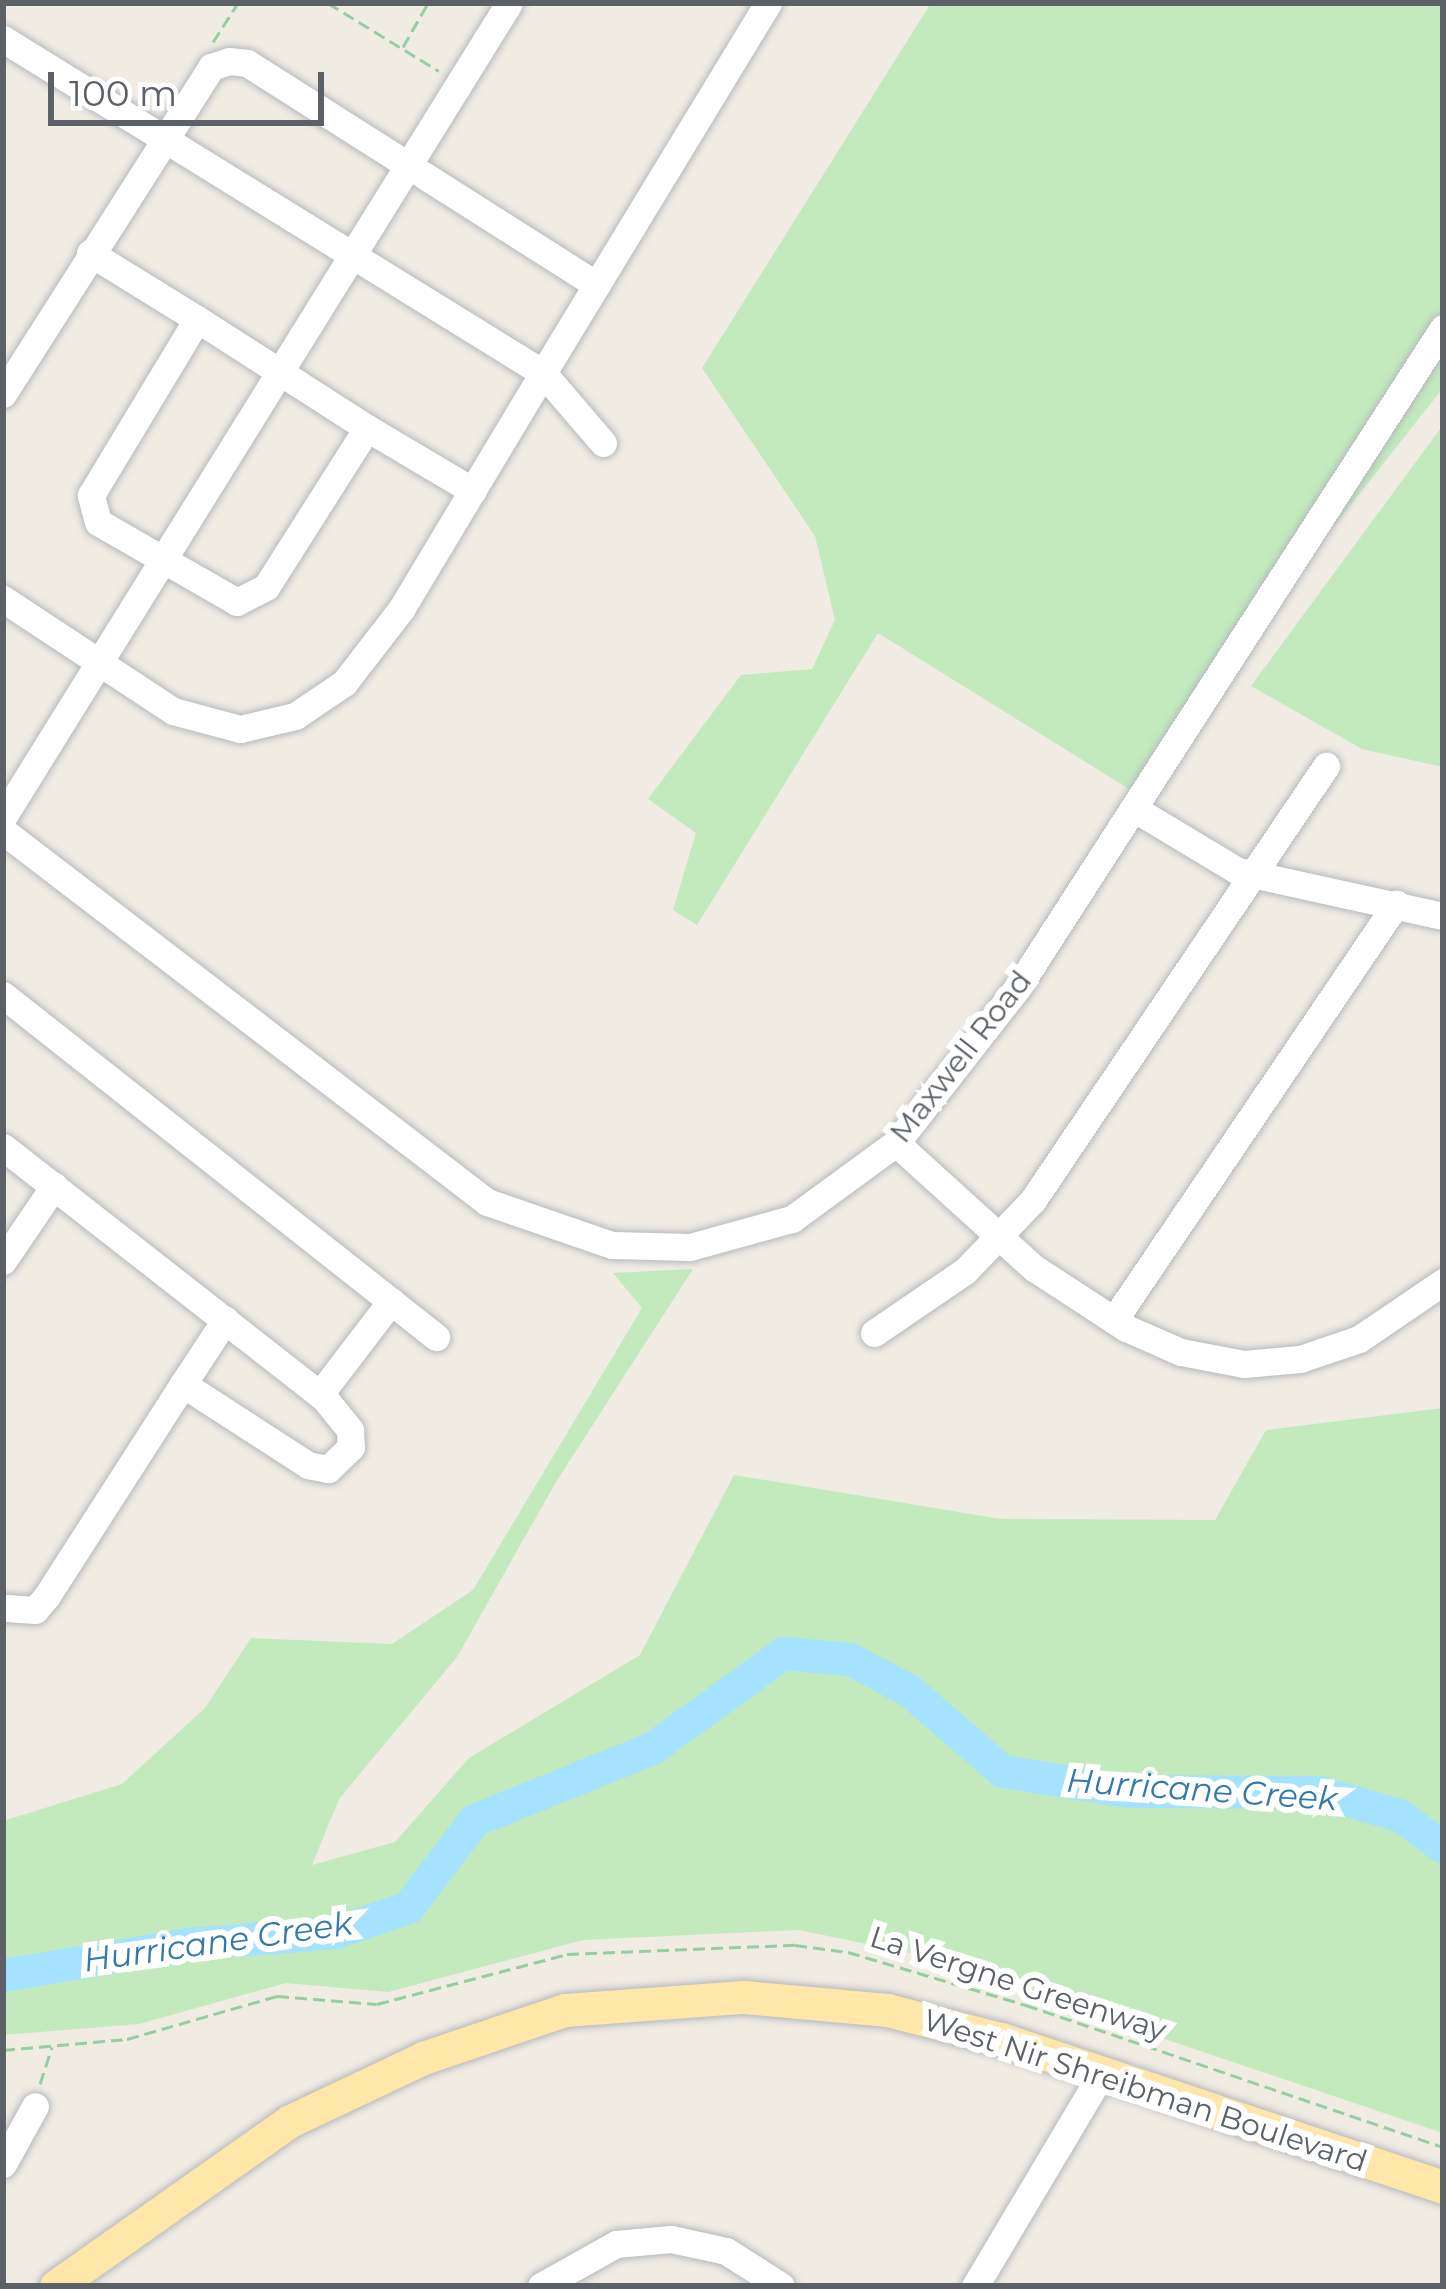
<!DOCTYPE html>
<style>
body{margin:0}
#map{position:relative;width:1446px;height:2289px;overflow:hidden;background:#f0ebe3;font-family:Montserrat,sans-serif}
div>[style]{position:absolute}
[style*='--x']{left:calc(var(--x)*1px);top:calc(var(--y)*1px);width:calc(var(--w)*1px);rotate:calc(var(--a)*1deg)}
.green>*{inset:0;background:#c2eabd}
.river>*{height:33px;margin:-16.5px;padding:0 16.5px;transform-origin:16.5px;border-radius:16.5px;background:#a4e2ff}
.path>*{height:3px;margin-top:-1.5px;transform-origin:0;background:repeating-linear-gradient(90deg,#97cea0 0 12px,transparent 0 18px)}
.roads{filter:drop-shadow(0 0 3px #b6babf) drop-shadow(0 0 3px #b6babf)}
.minor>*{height:27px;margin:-13.5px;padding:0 13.5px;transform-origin:13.5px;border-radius:13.5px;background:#fff}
.major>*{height:33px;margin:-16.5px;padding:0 16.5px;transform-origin:16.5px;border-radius:16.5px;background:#ffe7a9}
span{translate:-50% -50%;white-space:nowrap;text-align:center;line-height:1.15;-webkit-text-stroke:12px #fff;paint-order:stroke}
.street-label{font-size:30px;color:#5b6166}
.water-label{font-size:33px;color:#327aa9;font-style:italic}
.frame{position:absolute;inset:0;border:6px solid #5b6166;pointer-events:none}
.scale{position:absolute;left:48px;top:72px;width:276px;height:54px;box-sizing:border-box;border:6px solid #5b6166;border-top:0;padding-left:15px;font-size:36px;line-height:42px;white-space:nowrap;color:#5b6166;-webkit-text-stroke:9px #fff;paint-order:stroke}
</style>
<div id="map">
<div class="green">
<i style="clip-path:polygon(931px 3px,1443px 3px,1443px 388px,1289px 583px,1142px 797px,878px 633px,697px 925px,673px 910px,696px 833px,648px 799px,741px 675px,812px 669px,835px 620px,815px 536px,702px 368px)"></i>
<i style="clip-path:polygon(1443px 425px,1443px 767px,1362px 749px,1251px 686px)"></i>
<i style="clip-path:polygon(693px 1269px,556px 1482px,457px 1657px,339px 1799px,312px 1865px,395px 1842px,469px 1758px,640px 1655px,734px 1475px,1001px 1519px,1215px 1520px,1266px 1430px,1443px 1408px,1443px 2133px,910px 1953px,799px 1930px,583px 1940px,388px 1992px,286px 1983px,139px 2024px,3px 2035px,3px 1821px,122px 1784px,205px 1708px,251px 1638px,392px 1644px,473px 1590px,642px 1308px,613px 1273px)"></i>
</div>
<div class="river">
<i style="--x:3;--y:1975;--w:189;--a:-9.5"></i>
<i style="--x:189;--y:1944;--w:147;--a:-4.7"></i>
<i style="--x:336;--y:1932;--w:76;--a:-19.1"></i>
<i style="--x:408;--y:1907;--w:109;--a:-52.8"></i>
<i style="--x:474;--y:1820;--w:192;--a:-22"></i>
<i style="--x:652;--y:1748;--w:162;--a:-35.9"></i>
<i style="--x:783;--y:1653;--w:67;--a:5.1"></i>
<i style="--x:850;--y:1659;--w:68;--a:28.1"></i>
<i style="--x:910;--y:1691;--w:122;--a:41"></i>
<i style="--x:1002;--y:1771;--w:127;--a:9.1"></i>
<i style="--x:1127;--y:1791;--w:192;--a:0.3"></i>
<i style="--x:1319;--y:1792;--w:83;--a:16"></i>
<i style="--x:1399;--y:1815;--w:54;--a:36"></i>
</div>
<div class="path">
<i style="--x:328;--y:3;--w:130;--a:31.5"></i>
<i style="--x:213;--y:42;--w:46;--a:-57.3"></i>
<i style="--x:403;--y:47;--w:51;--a:-60.4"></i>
<i style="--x:3;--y:2050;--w:124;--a:-5.1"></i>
<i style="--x:127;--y:2039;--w:156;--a:-16"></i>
<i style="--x:277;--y:1996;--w:100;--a:4.6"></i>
<i style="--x:377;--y:2004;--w:196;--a:-14.7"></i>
<i style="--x:567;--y:1954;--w:228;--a:-2.3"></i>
<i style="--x:795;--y:1945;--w:53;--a:7.5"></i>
<i style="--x:848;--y:1952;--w:186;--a:16.6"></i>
<i style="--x:1026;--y:2005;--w:441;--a:18.8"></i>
<i style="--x:40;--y:2084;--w:39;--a:-72"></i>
</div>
<div class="roads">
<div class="minor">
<i style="--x:3;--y:39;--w:635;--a:31.74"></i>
<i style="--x:543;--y:373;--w:274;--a:121"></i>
<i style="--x:402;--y:608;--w:95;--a:127.7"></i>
<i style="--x:344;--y:683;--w:59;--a:146"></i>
<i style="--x:295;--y:716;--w:57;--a:166.7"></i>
<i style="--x:240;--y:729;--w:69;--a:-165"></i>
<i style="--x:173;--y:711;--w:204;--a:-146.6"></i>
<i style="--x:90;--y:253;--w:126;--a:31.7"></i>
<i style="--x:197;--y:319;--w:119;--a:32.6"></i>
<i style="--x:297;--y:383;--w:83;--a:32.7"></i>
<i style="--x:367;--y:428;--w:188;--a:122.4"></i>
<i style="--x:266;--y:587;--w:33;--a:153"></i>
<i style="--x:237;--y:602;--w:160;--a:-150.1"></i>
<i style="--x:98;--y:522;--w:28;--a:-105"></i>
<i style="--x:91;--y:495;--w:205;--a:-58.9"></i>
<i style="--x:3;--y:394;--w:388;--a:-57.5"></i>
<i style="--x:211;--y:67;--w:19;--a:-18"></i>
<i style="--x:229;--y:61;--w:18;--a:6"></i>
<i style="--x:247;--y:63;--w:414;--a:32.4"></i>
<i style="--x:367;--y:428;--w:123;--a:30.7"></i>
<i style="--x:603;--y:443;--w:92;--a:-130.6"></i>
<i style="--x:543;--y:373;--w:433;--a:-58.7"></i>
<i style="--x:1138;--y:811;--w:117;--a:31"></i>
<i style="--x:1238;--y:871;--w:210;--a:12.4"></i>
<i style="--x:3;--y:817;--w:958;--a:-58.13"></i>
<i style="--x:3;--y:831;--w:610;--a:37.47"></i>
<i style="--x:487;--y:1202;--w:132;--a:19"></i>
<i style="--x:612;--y:1245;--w:78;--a:1.5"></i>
<i style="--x:690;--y:1247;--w:106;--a:-15.4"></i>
<i style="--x:792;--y:1219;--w:129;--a:-36.2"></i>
<i style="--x:896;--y:1143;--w:198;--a:-52"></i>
<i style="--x:1018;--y:987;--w:784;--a:-57.18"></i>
<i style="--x:3;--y:995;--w:552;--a:38.3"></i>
<i style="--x:896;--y:1143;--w:186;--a:42.2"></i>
<i style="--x:1034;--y:1268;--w:110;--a:33.1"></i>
<i style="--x:1126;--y:1328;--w:60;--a:23.6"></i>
<i style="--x:1181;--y:1352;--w:64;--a:10.8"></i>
<i style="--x:1244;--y:1364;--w:56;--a:-5.1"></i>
<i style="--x:1300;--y:1359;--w:62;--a:-18.7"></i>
<i style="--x:1359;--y:1339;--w:102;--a:-34.2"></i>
<i style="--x:3;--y:1147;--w:409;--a:38"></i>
<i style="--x:325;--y:1399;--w:40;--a:51"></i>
<i style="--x:350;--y:1430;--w:17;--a:87"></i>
<i style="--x:351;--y:1447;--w:32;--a:136"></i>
<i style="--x:328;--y:1469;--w:20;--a:-169"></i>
<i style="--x:308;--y:1465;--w:149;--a:-147.1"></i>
<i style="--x:183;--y:1384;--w:252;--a:122.7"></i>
<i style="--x:47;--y:1596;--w:18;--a:131"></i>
<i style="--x:35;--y:1610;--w:32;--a:-176"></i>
<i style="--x:3;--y:1261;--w:91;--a:-55.8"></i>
<i style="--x:1114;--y:1320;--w:503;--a:-55.87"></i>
<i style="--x:874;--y:1333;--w:110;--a:-34.3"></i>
<i style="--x:965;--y:1271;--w:98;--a:-46.2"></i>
<i style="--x:1033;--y:1200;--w:524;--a:-55.98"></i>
<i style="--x:183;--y:1384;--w:77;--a:-56.7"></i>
<i style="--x:320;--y:1394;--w:117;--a:-52.6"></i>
<i style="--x:3;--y:2164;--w:66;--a:-61.1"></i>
<i style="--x:541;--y:2286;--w:86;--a:-29.2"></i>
<i style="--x:616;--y:2244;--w:55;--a:-5.2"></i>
<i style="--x:671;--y:2239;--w:56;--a:12.3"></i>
<i style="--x:726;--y:2251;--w:65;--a:32.5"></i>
<i style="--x:975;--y:2286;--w:248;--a:-59.2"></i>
</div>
<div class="major">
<i style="--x:56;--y:2286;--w:286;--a:-35.2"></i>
<i style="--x:290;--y:2121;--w:147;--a:-25.3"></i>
<i style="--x:423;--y:2058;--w:150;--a:-18.7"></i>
<i style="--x:565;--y:2010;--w:179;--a:-4.2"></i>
<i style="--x:744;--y:1997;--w:144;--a:5.2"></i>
<i style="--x:887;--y:2010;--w:118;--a:14.3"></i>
<i style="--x:1001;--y:2039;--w:466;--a:18.5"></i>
</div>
</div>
<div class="street-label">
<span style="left:961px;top:1057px;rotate:-52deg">Maxwell Road</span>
<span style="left:1018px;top:1984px;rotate:18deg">La Vergne Greenway</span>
<span style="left:1145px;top:2091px;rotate:18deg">West Nir Shreibman Boulevard</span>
</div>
<div class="water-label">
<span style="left:1202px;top:1790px;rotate:4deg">Hurricane Creek</span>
<span style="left:218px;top:1942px;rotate:-8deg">Hurricane Creek</span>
</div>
<div class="frame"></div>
<div class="scale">100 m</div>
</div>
